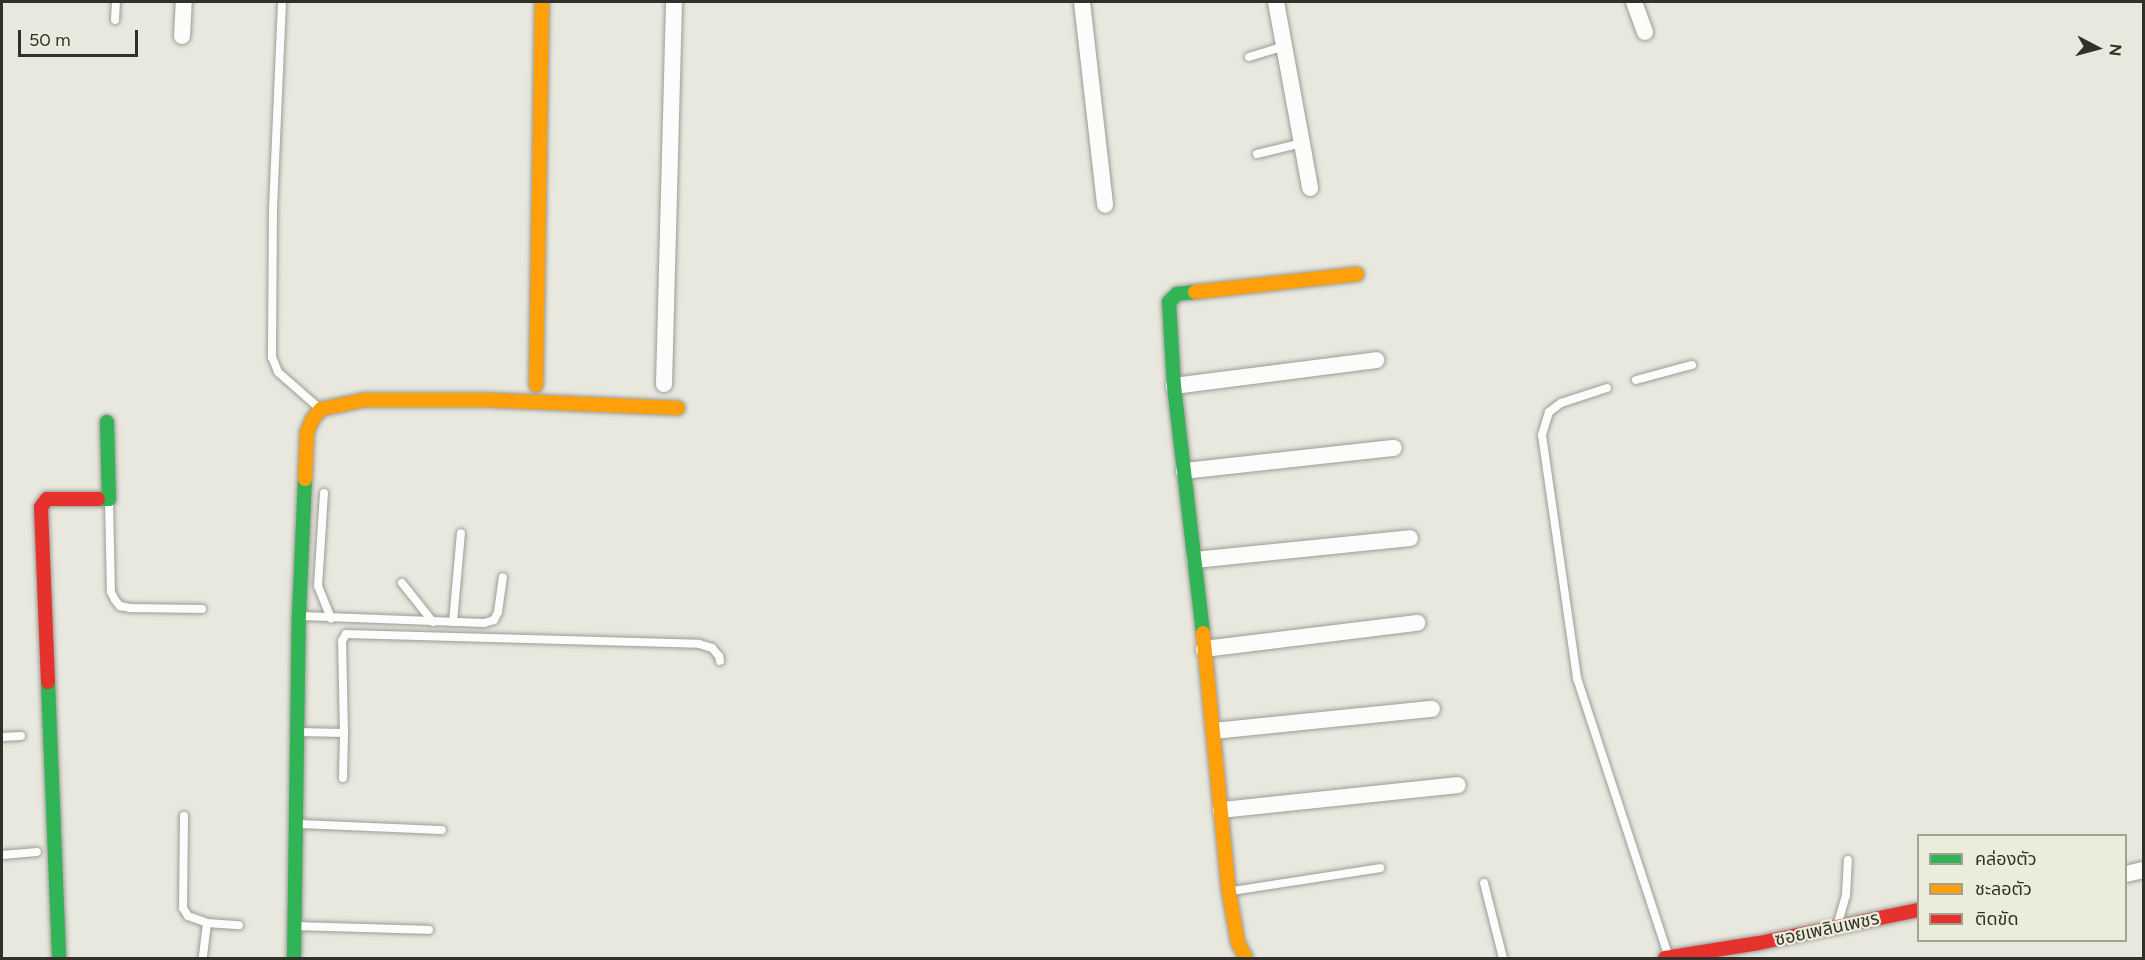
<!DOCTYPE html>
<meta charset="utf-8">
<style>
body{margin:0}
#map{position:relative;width:2145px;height:960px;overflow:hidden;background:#e8e8df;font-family:Figtree,"Noto Sans Thai",sans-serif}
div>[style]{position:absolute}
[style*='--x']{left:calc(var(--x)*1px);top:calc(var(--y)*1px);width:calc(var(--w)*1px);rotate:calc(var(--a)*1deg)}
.roads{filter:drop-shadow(0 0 2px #9c9c95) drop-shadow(0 0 2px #9c9c95)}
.lane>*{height:8px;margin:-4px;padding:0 4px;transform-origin:4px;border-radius:4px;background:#fcfcfa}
.street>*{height:16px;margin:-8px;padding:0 8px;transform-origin:8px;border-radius:8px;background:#fcfcfa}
.fast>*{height:14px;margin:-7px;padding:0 7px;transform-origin:7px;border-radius:7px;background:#30b455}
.slow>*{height:14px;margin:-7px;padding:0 7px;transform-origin:7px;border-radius:7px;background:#ff9f0a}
.jam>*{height:14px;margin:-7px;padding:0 7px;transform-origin:7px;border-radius:7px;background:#e5322d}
span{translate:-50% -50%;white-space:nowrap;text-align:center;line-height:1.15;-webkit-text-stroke:4.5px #ececdb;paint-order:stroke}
.street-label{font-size:18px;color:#31312a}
.frame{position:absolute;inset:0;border:3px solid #31312a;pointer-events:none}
.legend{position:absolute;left:1917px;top:834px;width:210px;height:108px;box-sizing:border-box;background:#ececdb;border:2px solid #a1a194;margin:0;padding:8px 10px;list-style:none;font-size:18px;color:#31312a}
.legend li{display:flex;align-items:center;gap:12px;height:30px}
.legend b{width:30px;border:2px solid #a1a194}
.north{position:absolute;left:2067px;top:18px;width:60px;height:60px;-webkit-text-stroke:4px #ececdb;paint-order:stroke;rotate:96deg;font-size:16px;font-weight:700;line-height:24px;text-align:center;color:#31312a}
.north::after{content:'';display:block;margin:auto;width:21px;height:27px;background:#31312a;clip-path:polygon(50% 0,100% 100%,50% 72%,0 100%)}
.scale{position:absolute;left:18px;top:30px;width:120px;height:27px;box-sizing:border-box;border:3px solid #31312a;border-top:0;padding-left:8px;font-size:18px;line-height:21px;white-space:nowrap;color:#31312a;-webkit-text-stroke:4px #ececdb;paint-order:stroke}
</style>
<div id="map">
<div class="roads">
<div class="lane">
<i style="--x:282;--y:2;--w:206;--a:92.5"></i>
<i style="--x:273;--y:208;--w:149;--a:90.4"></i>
<i style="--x:272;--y:357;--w:16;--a:68"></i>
<i style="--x:278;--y:372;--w:53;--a:41.2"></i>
<i style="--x:115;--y:20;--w:18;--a:-87"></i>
<i style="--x:1249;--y:57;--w:37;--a:-17"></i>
<i style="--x:1257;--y:154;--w:46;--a:-13.7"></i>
<i style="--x:1636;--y:380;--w:58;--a:-15"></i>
<i style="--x:1607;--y:388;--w:48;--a:161.9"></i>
<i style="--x:1561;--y:403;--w:15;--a:143"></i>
<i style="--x:1549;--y:412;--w:24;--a:107"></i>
<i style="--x:1542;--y:435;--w:246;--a:81.8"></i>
<i style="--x:1577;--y:678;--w:294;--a:71.8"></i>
<i style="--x:324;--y:493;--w:93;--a:93.7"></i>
<i style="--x:318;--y:586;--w:35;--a:68"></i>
<i style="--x:109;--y:500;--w:92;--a:88.8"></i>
<i style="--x:111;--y:592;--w:9;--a:63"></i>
<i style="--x:115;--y:600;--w:8;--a:50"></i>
<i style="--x:120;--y:606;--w:10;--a:11"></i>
<i style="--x:130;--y:608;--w:72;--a:0.8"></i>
<i style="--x:402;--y:583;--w:50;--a:51.5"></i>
<i style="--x:302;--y:616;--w:182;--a:2.2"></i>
<i style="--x:484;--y:623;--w:10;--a:-17"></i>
<i style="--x:494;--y:620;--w:9;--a:-63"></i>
<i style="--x:498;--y:612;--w:35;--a:-82"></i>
<i style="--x:453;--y:622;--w:89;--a:-84.9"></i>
<i style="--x:299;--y:732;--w:45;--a:1.3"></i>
<i style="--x:344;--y:733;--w:92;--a:-91.2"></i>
<i style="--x:342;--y:641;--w:8;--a:-60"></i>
<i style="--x:346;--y:634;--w:353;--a:1.6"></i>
<i style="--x:699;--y:644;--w:14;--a:17"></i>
<i style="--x:712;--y:648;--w:11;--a:49"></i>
<i style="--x:719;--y:656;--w:5;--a:79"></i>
<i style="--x:2;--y:737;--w:19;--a:-3"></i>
<i style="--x:343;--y:778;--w:45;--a:-88.7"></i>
<i style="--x:184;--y:816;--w:92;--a:90.6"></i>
<i style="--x:183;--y:908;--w:9;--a:58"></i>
<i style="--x:188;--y:916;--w:20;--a:20"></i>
<i style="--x:207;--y:923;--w:35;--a:97"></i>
<i style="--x:298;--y:824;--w:144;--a:2.4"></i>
<i style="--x:2;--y:855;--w:35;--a:-5"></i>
<i style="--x:1484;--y:883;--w:77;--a:75.8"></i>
<i style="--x:1232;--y:891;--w:150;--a:-8.8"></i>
<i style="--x:207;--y:923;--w:32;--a:4"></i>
<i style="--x:1838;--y:923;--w:29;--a:-74"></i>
<i style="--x:1846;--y:895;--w:35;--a:-87"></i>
<i style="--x:298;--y:926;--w:131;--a:1.7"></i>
</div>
<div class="street">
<i style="--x:1082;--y:2;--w:204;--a:83.5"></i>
<i style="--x:1276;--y:2;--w:189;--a:79.6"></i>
<i style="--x:1634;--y:2;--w:32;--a:70"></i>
<i style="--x:182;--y:36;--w:34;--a:-87"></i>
<i style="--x:664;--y:384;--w:382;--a:-88.5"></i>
<i style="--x:1174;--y:386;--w:204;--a:-7.3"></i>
<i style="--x:1184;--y:471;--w:211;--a:-6.3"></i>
<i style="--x:1195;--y:560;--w:216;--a:-5.8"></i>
<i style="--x:1204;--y:649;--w:215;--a:-7"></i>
<i style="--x:1214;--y:731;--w:219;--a:-5.8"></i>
<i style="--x:1221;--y:810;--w:238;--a:-6"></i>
<i style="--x:2126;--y:874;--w:18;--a:-13"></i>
</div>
<div class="fast">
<i style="--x:1195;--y:292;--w:18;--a:174"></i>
<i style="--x:1177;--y:294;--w:11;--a:135"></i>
<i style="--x:1169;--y:302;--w:84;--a:86.6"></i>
<i style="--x:1174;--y:386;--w:249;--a:83.3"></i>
<i style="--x:98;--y:499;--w:11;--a:0"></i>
<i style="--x:109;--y:499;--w:77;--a:-91.5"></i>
<i style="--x:48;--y:682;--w:276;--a:87.7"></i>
<i style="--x:294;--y:958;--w:343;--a:-89.2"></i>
<i style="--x:299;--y:615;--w:136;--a:-87.5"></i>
</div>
<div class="slow">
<i style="--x:1195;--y:292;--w:163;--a:-6.3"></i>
<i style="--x:536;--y:385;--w:383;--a:-89.1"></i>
<i style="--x:305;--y:479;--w:47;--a:-87.6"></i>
<i style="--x:307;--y:432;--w:13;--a:-67"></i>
<i style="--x:312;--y:420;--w:14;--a:-51"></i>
<i style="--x:321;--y:409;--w:44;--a:-11.8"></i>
<i style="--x:364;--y:400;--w:122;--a:0"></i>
<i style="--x:486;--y:400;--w:192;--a:2.4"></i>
<i style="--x:1203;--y:633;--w:260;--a:84.3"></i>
<i style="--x:1229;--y:892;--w:52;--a:80"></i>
<i style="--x:1238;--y:943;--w:17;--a:62"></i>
</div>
<div class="jam">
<i style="--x:48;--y:682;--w:175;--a:-92.3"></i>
<i style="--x:41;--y:507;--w:10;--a:-53"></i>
<i style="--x:47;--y:499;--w:51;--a:0"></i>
<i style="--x:1665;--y:958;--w:95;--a:-9.1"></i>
<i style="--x:1759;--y:943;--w:162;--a:-11.7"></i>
</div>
</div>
<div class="street-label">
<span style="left:1827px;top:929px;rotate:-12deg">ซอยเพลินเพชร</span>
</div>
<div class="frame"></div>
<ul class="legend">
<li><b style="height:8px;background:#30b455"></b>คล่องตัว</li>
<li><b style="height:8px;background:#ff9f0a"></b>ชะลอตัว</li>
<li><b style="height:8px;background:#e5322d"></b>ติดขัด</li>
</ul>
<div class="north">N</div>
<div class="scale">50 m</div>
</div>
